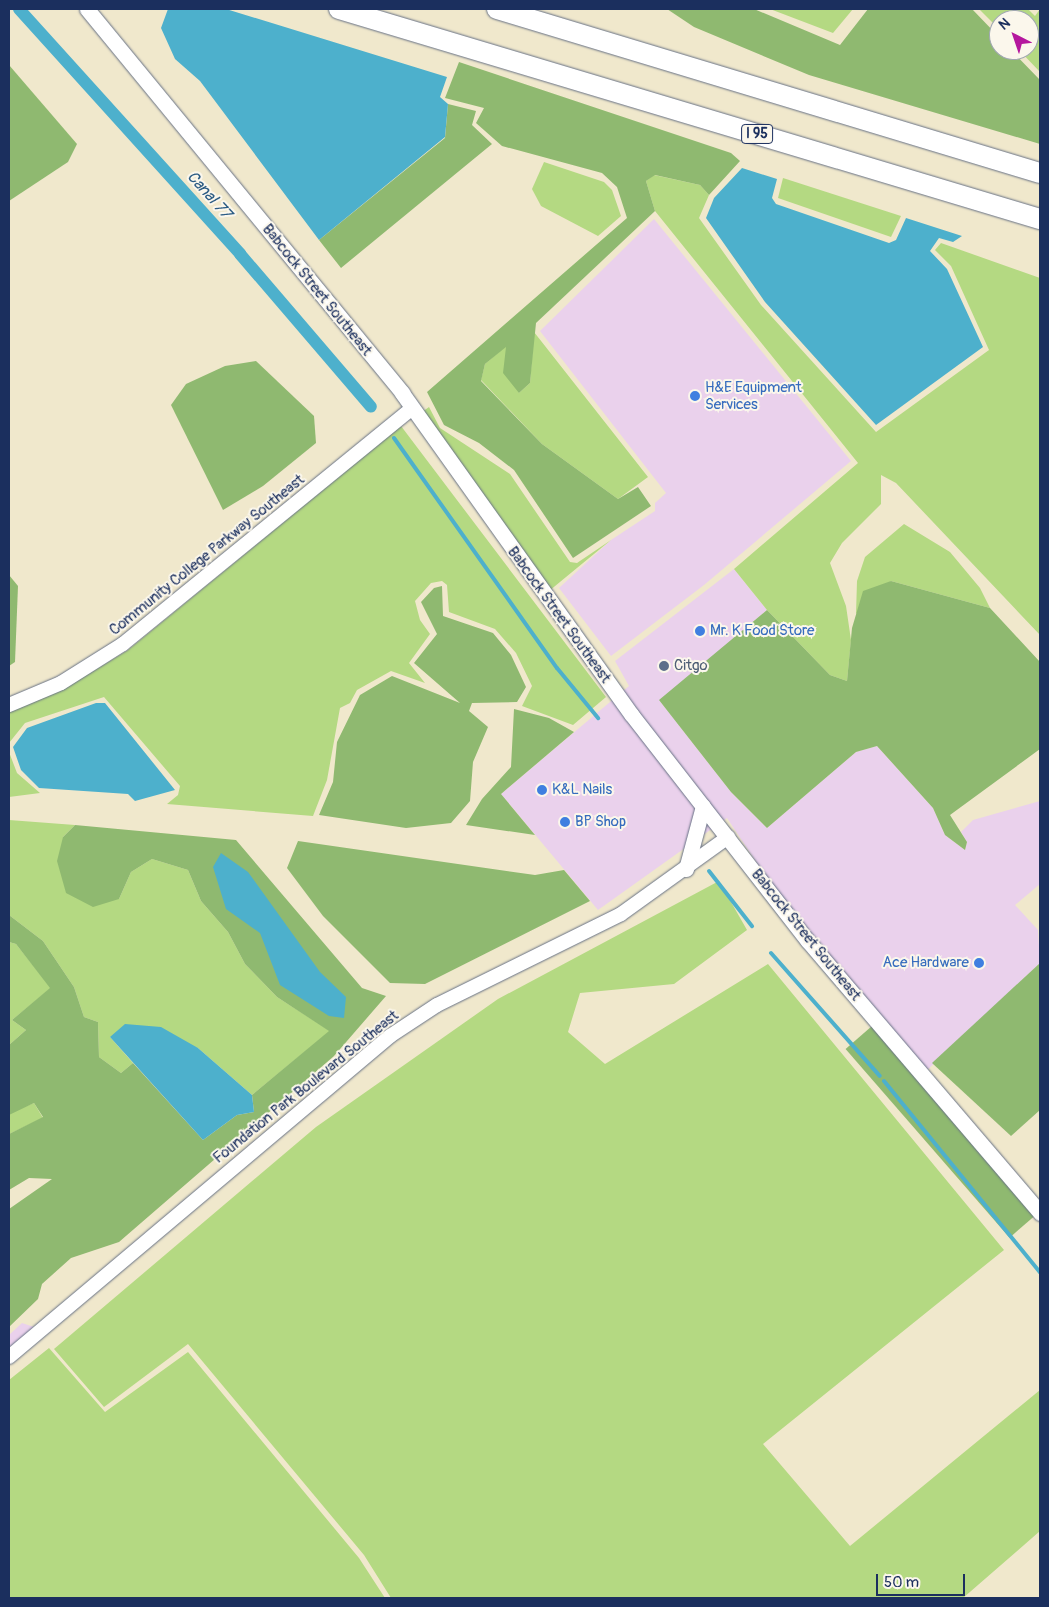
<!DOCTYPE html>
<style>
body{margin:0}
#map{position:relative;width:1049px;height:1607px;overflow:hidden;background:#f0e8cc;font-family:Pangolin,sans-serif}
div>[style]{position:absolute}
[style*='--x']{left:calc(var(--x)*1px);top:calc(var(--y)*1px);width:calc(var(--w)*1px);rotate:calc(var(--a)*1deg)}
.built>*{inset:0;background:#ead1ec}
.green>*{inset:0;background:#b4d982}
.forest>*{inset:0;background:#8fb970;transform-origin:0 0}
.water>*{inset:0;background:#4db0cc}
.stream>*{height:4px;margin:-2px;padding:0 2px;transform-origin:2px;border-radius:2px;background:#4db0cc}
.canal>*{height:12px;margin:-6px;padding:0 6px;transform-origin:6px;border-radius:6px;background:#4db0cc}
.roads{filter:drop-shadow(0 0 1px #667084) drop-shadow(0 0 1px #667084)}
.tertiary>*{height:14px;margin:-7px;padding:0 7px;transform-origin:7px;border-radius:7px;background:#fff}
.secondary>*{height:15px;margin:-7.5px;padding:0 7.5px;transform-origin:7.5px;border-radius:7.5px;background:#fff}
.motorway>*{height:20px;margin:-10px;padding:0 10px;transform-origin:10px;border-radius:10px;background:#fff}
.dots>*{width:14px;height:14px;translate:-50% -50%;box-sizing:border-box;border:2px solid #fbf7ec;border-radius:50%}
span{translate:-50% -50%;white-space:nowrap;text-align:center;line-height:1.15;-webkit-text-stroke:4px #fbf7ec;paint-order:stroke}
.shield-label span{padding:1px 4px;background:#fbf7ec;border:1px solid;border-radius:4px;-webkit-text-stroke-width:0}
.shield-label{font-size:14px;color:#1b2f5e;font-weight:700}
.street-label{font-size:15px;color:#1b2f5e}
.shop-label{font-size:15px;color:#366cbe}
.left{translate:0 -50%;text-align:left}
.right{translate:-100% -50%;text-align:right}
.service-label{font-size:15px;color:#4e5e75}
.water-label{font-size:16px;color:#2c5c84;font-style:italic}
.frame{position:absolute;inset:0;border:10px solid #1b2f5e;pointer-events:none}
.north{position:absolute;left:989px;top:10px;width:50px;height:50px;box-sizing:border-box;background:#fbf7ec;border:1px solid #a1a7b3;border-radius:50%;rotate:319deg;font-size:14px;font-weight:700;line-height:20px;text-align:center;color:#1b2f5e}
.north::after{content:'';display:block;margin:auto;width:18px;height:22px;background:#b5179e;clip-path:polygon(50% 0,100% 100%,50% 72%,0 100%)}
.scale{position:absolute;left:876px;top:1574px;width:89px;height:22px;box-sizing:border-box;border:2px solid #1b2f5e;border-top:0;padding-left:6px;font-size:15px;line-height:18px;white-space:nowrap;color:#1b2f5e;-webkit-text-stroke:4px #fbf7ec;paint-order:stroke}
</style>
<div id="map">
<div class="built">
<i style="clip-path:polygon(654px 219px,851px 461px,704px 585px,611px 656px,559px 588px,611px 540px,655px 511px,655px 503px,666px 493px,540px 331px)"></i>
<i style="clip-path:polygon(734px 569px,767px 610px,660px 701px,731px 792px,767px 828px,856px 752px,877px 746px,933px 808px,945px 835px,965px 850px,967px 842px,961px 832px,973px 820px,1040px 801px,1040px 884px,1015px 905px,1038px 930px,1040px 963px,922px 1075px,775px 890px,727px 818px,598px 910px,501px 794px,629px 686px,615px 661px)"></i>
<i style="clip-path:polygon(22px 1323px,34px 1327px,9px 1348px,9px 1335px)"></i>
</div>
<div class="green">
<i style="clip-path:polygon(770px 9px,853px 9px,833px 33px)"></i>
<i style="clip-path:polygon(979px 9px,1028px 9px,1035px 16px,1040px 9px,1040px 72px,1019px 50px,1029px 50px,1029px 20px,999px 20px,999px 29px)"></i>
<i style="clip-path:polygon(544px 162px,604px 182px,612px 190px,621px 216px,598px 236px,541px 206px,532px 189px)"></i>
<i style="clip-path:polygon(654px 175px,700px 185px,709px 195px,699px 218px,761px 305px,876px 432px,989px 350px,951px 266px,935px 250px,941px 243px,1040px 278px,1040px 635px,896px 483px,881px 475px,881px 504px,842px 543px,830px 563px,846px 606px,851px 640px,847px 681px,830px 675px,767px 610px,734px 569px,858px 463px,655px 211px,646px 181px)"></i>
<i style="clip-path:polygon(783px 178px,901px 216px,891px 237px,778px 198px)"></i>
<i style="clip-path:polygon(534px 332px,648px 477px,618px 499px,542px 444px,481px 380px,485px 364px,506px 346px,519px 393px,530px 383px)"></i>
<i style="clip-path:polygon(429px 407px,440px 428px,510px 474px,570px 562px,577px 563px,611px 540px,549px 591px,422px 412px)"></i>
<i style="clip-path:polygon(401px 426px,606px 697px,573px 725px,522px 706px,532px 686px,516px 653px,495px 629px,449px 612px,447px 585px,442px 581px,431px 583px,415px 601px,420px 620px,430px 634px,409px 663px,425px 683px,391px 671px,357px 690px,350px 703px,340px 708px,327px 780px,313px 816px,167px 804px,178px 795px,180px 786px,104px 697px,25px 723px,9px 743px,9px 712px,64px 689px,128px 650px)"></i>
<i style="clip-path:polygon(904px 524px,950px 552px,980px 588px,990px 608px,891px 581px,856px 614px,857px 581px,865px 557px)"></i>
<i style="clip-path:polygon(9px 752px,17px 773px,40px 793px,9px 797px)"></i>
<i style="clip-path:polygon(9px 820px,75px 825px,63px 837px,119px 899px,131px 872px,152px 859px,188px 870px,201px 901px,228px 932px,245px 964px,277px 997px,330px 1031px,252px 1095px,198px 1048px,110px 1037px,133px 1063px,121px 1073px,99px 1057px,98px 1022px,84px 1017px,74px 987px,43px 941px,9px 915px)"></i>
<i style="clip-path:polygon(719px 881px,747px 930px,674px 984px,580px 993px,568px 1032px,605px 1064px,768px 964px,1004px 1250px,763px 1444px,850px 1546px,1040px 1390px,1040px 1531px,963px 1598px,391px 1598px,364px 1555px,188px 1344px,104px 1407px,54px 1349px,316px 1127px,498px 999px)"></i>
<i style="clip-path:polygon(9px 942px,16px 944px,51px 988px,12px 1020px,26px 1030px,9px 1045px)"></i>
<i style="clip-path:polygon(34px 1103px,43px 1118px,9px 1134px,9px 1113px)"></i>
<i style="clip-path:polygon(49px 1348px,105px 1412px,188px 1352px,359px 1558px,385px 1598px,9px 1598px,9px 1380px)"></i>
</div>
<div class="forest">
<i style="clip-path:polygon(667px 9px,754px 9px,840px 45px,868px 9px,972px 9px,999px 37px,999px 50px,1011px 50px,1040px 80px,1040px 144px,809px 75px,694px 27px)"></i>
<i style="clip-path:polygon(459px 62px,731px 153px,740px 161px,709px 195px,700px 185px,655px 175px,646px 181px,655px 211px,536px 323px,530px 383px,519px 393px,503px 373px,506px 347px,485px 364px,481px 381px,542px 444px,618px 499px,638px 487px,651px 506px,573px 558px,514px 470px,479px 443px,444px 425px,427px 392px,627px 218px,617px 187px,602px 173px,502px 146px,476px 123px,484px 108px,445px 98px)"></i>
<i style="clip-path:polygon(9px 65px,77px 144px,68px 162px,9px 201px)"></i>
<i style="clip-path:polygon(448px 104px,476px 111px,472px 125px,492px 144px,341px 268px,319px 240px,445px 138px)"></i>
<i style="clip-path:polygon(256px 361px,314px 416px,316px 443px,263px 486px,223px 510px,171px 405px,186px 384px,225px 366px)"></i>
<i style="clip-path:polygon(9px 575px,18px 586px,15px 662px,9px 666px)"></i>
<i style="clip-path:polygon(891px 581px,990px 608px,1040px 662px,1040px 749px,950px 815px,967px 842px,965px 850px,945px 835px,933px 808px,877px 746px,856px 752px,767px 828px,731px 792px,659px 700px,767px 610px,830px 675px,847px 681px,852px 628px,863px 591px)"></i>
<i style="clip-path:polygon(442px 586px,443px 616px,493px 633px,511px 655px,526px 687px,517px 702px,472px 703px,469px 711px,488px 727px,473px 762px,470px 801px,451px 823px,406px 828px,319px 815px,333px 782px,337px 742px,360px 695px,392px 676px,460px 703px,414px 663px,437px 634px,421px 602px,434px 588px)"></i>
<i style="clip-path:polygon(514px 709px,549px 718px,574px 732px,501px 794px,535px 835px,466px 825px,482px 799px,511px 767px)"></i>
<i style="clip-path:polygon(75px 825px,236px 840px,362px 988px,386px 996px,334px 1056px,119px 1242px,71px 1258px,42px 1284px,38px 1299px,9px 1327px,9px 1209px,52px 1179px,29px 1178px,9px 1190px,9px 1134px,43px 1117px,34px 1103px,9px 1115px,9px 1045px,26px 1030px,12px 1020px,50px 988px,16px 944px,9px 942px,9px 915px,43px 941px,74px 987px,84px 1017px,98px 1022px,99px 1057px,121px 1073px,133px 1063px,203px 1140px,237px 1115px,254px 1112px,252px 1095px,329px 1031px,277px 997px,245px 964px,228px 932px,201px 901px,188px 870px,152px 859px,131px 872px,119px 899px,93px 907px,66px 893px,57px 861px,63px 837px)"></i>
<i style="clip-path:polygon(298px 841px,535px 875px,564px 870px,590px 901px,425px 984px,390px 983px,323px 916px,287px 868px)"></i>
<i style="clip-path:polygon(1040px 963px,1040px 1110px,1011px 1136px,932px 1063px)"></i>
<i style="left:872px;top:1026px;width:250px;height:35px;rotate:49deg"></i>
</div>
<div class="water">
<i style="clip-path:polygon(168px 9px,226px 9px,447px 77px,440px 97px,448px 104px,445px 137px,319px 240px,200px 81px,175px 59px,161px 28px)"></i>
<i style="clip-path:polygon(742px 168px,777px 179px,772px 198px,776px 204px,889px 243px,896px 240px,906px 218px,962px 236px,953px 242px,939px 238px,930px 251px,947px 269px,983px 347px,876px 425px,765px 302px,706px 218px,714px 198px)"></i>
<i style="clip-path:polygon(96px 703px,105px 703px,175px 790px,135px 801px,128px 794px,39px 788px,21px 770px,13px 747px,27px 728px)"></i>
<i style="clip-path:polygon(221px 853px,248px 872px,320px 972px,346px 997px,344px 1018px,329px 1016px,280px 985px,260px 933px,226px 909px,213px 867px)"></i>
<i style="clip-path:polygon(125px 1024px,161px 1027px,198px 1048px,252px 1095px,254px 1112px,237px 1115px,203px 1140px,110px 1037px)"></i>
</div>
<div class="stream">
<i style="--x:394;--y:438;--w:282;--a:54.7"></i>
<i style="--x:557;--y:668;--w:65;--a:50.6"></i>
<i style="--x:709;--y:871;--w:70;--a:52"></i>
<i style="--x:771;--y:953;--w:164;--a:48.5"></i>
<i style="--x:884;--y:1081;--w:247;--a:50.8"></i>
</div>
<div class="canal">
<i style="--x:19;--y:9;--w:330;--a:47.9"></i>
<i style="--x:240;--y:254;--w:201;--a:49.4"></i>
</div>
<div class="roads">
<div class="tertiary">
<i style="--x:9;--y:705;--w:56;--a:-22.9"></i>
<i style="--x:61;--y:683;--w:73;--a:-32.2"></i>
<i style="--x:123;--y:644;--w:373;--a:-39.2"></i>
<i style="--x:9;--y:1357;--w:498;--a:-40.1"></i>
<i style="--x:390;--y:1036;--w:56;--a:-33.4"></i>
<i style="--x:437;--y:1005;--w:205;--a:-26.3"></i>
<i style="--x:621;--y:914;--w:132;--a:-35.7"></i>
</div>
<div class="secondary">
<i style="--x:87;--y:9;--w:497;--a:50.6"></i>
<i style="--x:402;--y:393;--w:394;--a:54.5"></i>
<i style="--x:631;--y:714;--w:288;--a:52.1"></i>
<i style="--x:808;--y:941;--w:358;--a:49.5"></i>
<i style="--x:686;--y:869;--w:65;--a:-74.9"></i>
</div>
<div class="motorway">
<i style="--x:339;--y:9;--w:732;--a:16.68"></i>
<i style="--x:497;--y:9;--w:567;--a:16.81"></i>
</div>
</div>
<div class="dots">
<i style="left:695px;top:396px;background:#3f7fe0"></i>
<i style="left:700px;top:631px;background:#3f7fe0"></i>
<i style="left:664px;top:666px;background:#5c6f8a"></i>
<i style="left:542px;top:790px;background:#3f7fe0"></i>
<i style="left:565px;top:822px;background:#3f7fe0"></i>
<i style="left:979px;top:963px;background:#3f7fe0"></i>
</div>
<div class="shield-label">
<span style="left:757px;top:134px">I 95</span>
</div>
<div class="street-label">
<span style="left:317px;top:290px;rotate:51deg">Babcock Street Southeast</span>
<span style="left:207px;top:555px;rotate:-39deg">Community College Parkway Southeast</span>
<span style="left:559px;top:615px;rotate:54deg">Babcock Street Southeast</span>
<span style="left:806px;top:935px;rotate:51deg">Babcock Street Southeast</span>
<span style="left:306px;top:1087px;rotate:-39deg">Foundation Park Boulevard Southeast</span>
</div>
<div class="shop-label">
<span class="left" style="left:705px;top:396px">H&amp;E Equipment<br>Services</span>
<span class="left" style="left:710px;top:631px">Mr. K Food Store</span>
<span class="left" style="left:552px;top:790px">K&amp;L Nails</span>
<span class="left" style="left:575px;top:822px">BP Shop</span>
<span class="right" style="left:969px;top:963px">Ace Hardware</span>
</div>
<div class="service-label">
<span class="left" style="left:674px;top:666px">Citgo</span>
</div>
<div class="water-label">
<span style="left:209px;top:195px;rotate:48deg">Canal 77</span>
</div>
<div class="frame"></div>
<div class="north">N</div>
<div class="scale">50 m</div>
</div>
